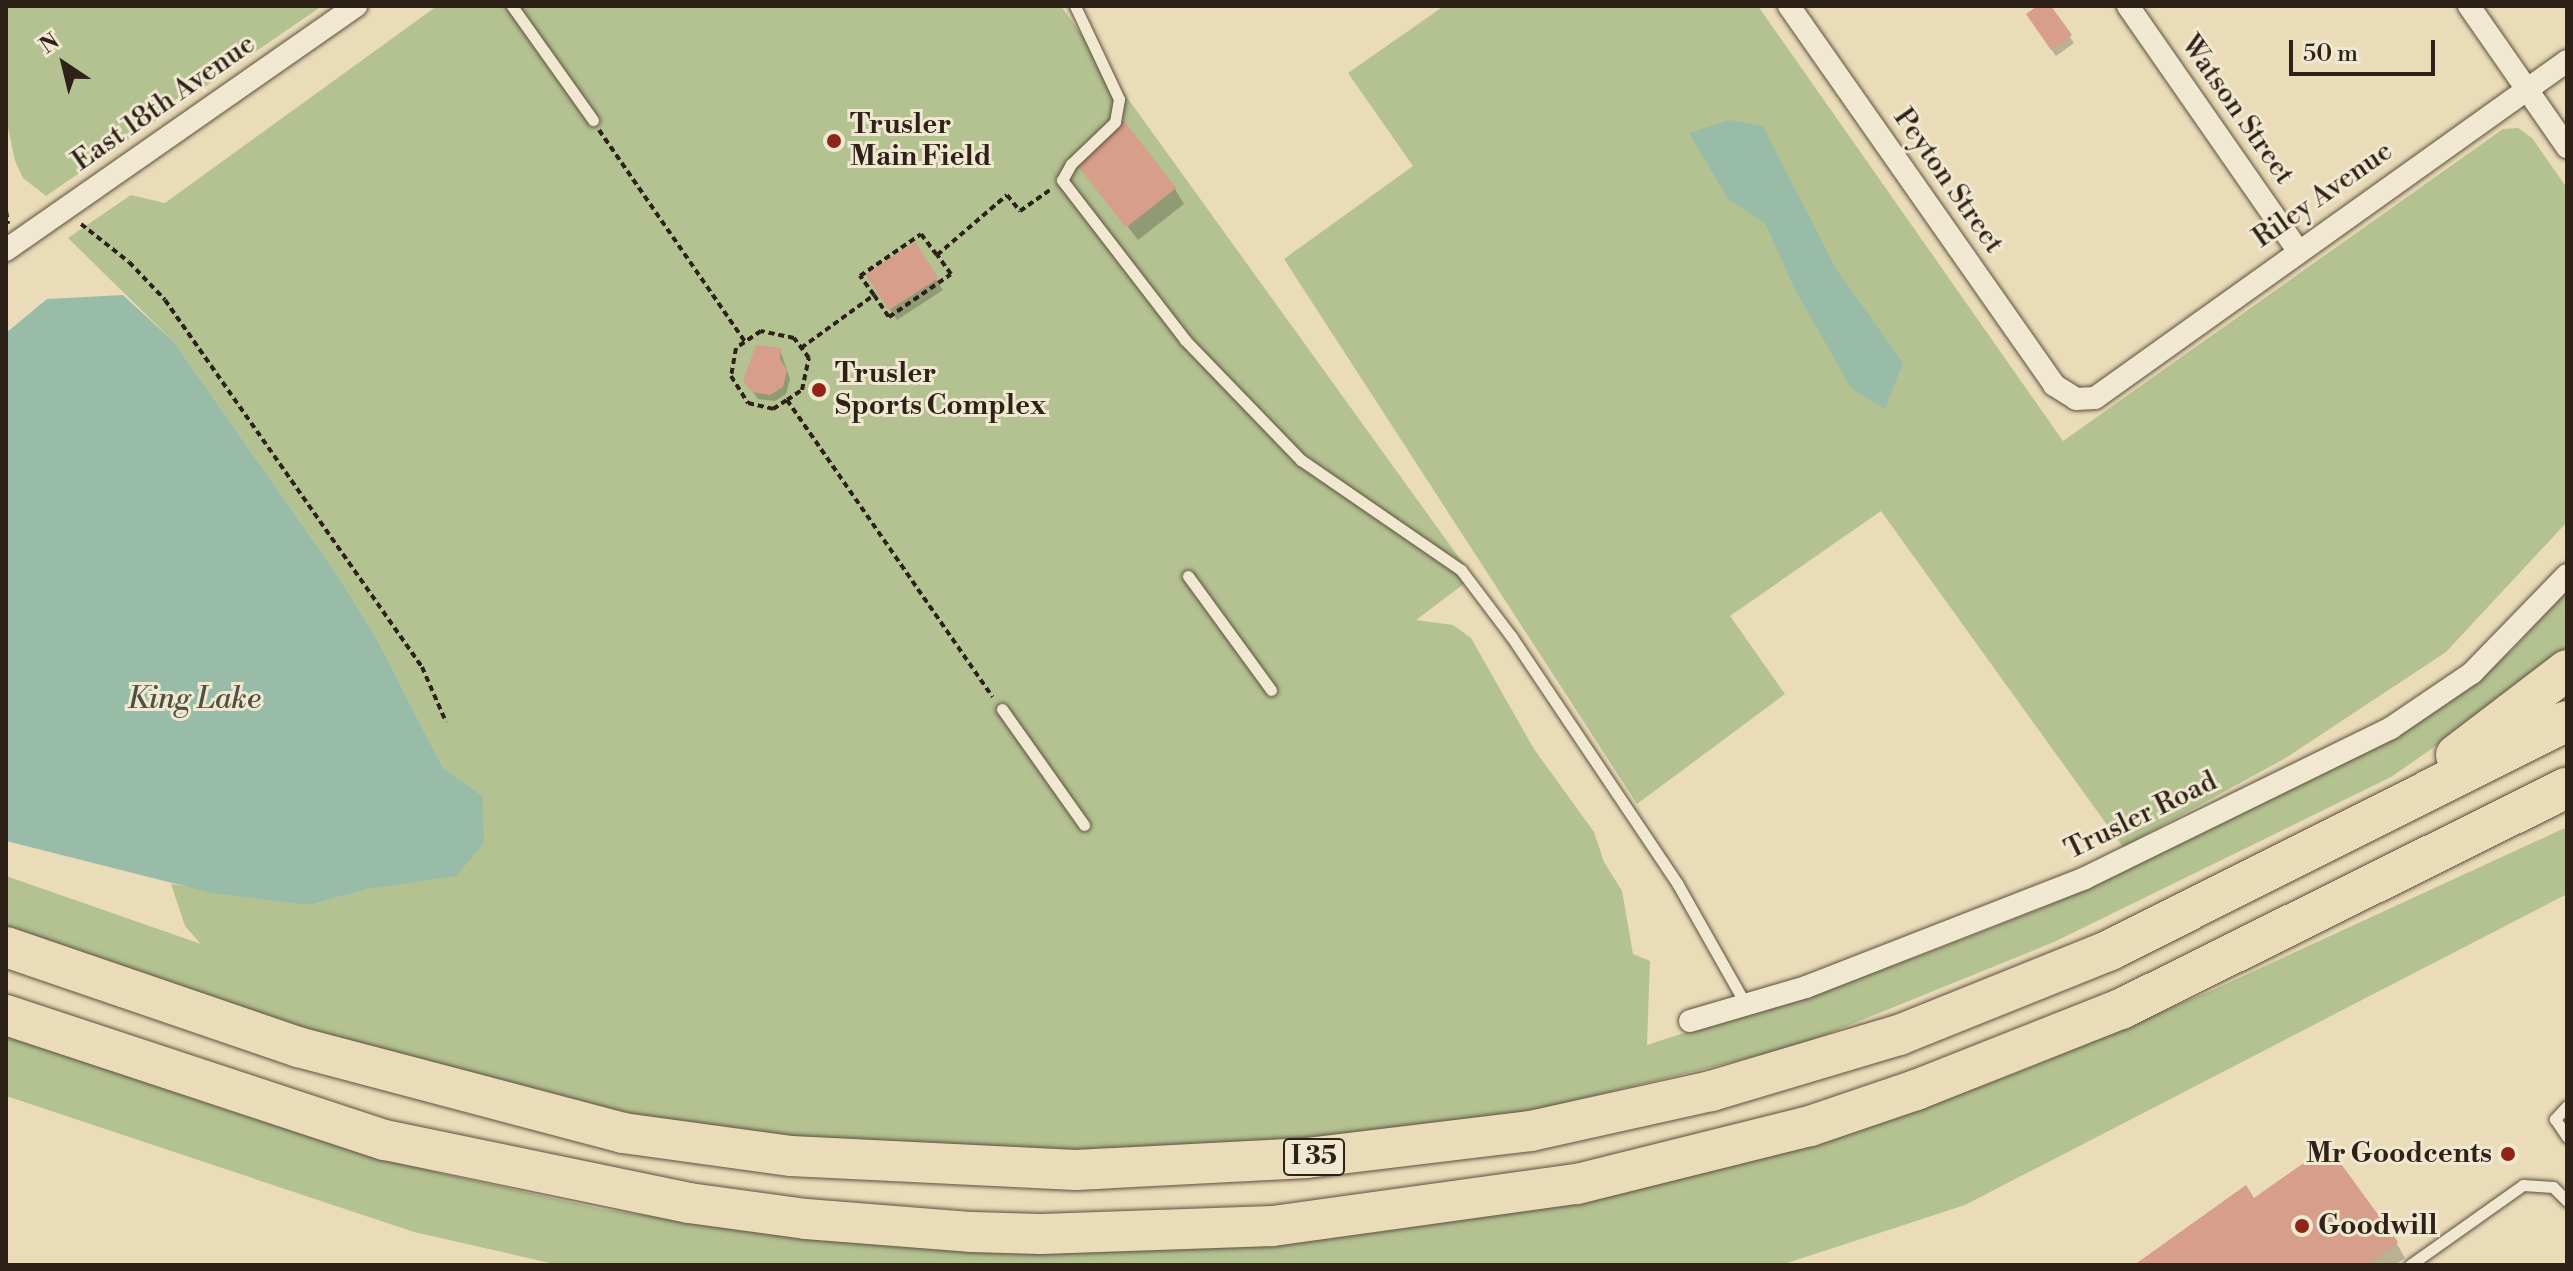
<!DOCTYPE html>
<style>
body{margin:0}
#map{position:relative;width:2573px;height:1271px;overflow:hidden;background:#eadcb8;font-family:"Libre Bodoni",serif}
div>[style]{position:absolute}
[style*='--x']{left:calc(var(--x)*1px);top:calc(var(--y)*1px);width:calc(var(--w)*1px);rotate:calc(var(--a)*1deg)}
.green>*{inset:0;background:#b4c191}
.water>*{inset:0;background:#99bca9}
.shadow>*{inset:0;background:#0003}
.building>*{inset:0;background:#d79e8b;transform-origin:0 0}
.path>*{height:4px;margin-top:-2px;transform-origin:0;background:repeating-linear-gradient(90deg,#2e2218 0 6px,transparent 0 10px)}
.roads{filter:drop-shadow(0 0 2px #5d5040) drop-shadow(0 0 2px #5d5040)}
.service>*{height:11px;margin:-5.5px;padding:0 5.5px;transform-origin:5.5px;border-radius:5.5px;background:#f1e8d1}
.minor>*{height:22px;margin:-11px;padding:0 11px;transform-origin:11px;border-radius:11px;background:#f1e8d1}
.motorway>*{height:40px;margin:-20px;padding:0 20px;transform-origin:20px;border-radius:20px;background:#eadcb8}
.dots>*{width:22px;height:22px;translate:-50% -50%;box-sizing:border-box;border:4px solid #f1e8d1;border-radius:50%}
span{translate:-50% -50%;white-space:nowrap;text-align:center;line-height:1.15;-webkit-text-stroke:6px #f1e8d1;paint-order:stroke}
.shield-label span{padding:2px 6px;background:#f1e8d1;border:2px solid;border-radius:6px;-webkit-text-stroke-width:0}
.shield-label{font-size:26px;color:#2e2218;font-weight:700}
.street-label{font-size:28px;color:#2e2218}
.poi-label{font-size:28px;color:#2e2218;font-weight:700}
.left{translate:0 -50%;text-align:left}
.right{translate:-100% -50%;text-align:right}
.water-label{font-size:30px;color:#4e5044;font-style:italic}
.frame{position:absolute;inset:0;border:8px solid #2e2218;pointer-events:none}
.north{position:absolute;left:24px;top:24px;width:80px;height:80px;-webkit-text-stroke:6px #f1e8d1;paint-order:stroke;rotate:325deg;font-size:22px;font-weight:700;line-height:32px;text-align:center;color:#2e2218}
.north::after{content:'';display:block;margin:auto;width:28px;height:36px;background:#2e2218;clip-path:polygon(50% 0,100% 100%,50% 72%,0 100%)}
.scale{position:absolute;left:2289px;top:40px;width:146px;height:36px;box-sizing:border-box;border:4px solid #2e2218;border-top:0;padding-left:10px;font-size:24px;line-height:28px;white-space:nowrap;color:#2e2218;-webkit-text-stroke:6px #f1e8d1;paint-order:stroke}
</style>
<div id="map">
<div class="green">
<i style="clip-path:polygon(6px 6px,322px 6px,46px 196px,23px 178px,15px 161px,6px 118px)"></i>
<i style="clip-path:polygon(437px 6px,1061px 6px,1473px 577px,1416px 620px,1453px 625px,1471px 638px,1534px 749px,1594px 832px,1604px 862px,1622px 891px,1633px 954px,1650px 961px,1647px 1045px,1922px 955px,2045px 907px,2157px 854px,2436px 711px,2512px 650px,2567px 591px,2567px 655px,2391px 777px,2054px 942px,1798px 1046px,1507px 1117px,1171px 1153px,923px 1151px,713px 1130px,461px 1079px,6px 932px,6px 876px,201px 944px,185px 926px,171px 884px,310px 905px,368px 889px,482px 795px,443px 768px,376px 637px,334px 570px,174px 342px,68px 238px,131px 195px,165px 203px)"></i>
<i style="clip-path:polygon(1444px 6px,1758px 6px,2063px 441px,2503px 129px,2518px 128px,2532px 138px,2567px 188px,2567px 522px,2446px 652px,2284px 759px,2123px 847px,1881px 511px,1730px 616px,1785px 694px,1637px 804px,1284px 259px,1413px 166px,1348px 73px)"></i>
<i style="clip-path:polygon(2567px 827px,2567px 894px,1965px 1205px,1781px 1265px,559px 1265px,414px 1232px,6px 1096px,6px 1034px,233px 1112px,443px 1174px,602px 1209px,819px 1240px,981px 1250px,1148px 1250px,1372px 1233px,1563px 1204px,1898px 1116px,2019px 1072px,2215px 989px)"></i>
</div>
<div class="water">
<i style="clip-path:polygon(1729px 120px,1763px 126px,1836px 269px,1903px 363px,1885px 409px,1851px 388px,1794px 288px,1765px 223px,1728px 199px,1689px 133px)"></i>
<i style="clip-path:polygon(123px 295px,174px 342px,334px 570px,376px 637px,443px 768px,482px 795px,484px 843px,456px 876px,368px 889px,310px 905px,212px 893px,6px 841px,6px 333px,47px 299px)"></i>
</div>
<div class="shadow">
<i style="clip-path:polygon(2040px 6px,2049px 6px,2074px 43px,2056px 56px,2032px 21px)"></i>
<i style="clip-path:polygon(1083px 167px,1175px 189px,1184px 204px,1138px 240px)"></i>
<i style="clip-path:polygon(914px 245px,943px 290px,897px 320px,874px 286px)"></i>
<i style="clip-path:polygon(780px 350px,790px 379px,786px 394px,775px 401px,758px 399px,750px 388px)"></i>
<i style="clip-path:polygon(2327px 1149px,2397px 1244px,2405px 1258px,2395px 1265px,2138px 1265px,2253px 1201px)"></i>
</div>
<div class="building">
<i style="clip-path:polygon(2037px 6px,2051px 6px,2072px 35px,2051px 50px,2026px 14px)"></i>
<i style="left:1124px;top:121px;width:85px;height:64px;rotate:52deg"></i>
<i style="left:915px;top:242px;width:43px;height:59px;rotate:57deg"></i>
<i style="clip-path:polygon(756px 345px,781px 348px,780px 359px,787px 370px,783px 387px,770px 395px,752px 392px,743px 381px)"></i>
<i style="clip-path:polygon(2328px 1146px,2398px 1242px,2367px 1265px,2134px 1265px,2246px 1185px,2254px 1198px)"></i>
</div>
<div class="path">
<i style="--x:599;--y:130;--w:257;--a:55.4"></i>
<i style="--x:6;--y:211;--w:13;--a:81"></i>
<i style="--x:81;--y:224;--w:61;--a:38.4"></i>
<i style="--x:129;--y:262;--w:52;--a:46.5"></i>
<i style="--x:165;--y:300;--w:448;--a:55"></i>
<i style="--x:422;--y:667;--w:60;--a:66.4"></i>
<i style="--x:874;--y:295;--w:24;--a:-126"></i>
<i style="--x:860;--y:276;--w:74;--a:-34.5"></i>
<i style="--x:921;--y:234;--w:26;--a:53"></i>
<i style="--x:801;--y:348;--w:90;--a:-36"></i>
<i style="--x:874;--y:295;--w:27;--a:56"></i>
<i style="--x:889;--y:317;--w:75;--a:-34.7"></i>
<i style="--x:951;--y:274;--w:24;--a:-126"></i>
<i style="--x:937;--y:255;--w:92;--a:-40.6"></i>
<i style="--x:1007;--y:195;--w:21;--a:51"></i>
<i style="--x:1020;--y:211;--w:38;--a:-35"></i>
<i style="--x:787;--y:400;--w:18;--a:-34"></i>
<i style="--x:802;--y:390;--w:33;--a:-78"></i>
<i style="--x:809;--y:358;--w:25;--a:-127"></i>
<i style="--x:794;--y:338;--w:34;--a:-168"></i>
<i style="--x:761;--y:331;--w:30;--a:146"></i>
<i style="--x:736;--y:348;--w:28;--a:100"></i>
<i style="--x:731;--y:376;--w:32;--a:58"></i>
<i style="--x:748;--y:403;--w:26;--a:13"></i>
<i style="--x:773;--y:409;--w:17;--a:-33"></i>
<i style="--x:787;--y:400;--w:361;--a:55.3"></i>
</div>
<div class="roads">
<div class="service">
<i style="--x:512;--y:6;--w:140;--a:54.6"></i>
<i style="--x:1075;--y:6;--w:103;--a:64.7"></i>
<i style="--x:1119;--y:99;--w:23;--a:100"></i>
<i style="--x:1115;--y:122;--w:61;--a:136.3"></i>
<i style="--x:1071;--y:164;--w:18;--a:119"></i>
<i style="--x:1062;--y:180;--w:202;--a:52.4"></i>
<i style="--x:1185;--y:340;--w:167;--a:46"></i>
<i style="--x:1301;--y:460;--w:194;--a:34.5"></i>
<i style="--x:1461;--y:570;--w:83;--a:52.9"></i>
<i style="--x:1511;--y:636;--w:298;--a:56.1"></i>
<i style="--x:1677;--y:883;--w:140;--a:60.5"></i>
<i style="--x:1188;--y:576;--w:141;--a:53.9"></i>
<i style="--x:1002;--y:709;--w:142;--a:54.7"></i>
<i style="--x:2567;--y:1106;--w:18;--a:133"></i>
<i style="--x:2555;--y:1119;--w:22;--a:56"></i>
<i style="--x:2410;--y:1265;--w:138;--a:-35.3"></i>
<i style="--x:2523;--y:1185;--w:30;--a:4"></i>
<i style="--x:2553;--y:1187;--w:20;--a:45"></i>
</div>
<div class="minor">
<i style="--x:1789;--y:6;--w:462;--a:55"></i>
<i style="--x:2054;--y:385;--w:26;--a:32"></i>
<i style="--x:2076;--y:399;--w:19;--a:-3"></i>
<i style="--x:2095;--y:398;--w:580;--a:-35.53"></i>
<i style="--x:2128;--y:6;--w:296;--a:55.2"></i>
<i style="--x:2469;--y:6;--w:172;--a:55.2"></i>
<i style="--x:6;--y:250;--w:427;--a:-34.9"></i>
<i style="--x:1690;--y:1021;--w:121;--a:-16.3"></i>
<i style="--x:1806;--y:987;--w:300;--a:-21.3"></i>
<i style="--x:2085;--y:878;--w:341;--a:-26.1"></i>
<i style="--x:2391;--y:728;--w:98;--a:-34.2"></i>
<i style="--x:2472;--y:673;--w:136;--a:-45.9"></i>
</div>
<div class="motorway">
<i style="--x:2456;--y:755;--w:140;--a:-37.4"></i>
<i style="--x:6;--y:947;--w:309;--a:18.9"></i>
<i style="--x:298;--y:1047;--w:336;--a:14.8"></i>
<i style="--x:623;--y:1133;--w:170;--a:7.8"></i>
<i style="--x:791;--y:1156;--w:285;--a:2.8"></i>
<i style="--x:1076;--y:1170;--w:231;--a:-3"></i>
<i style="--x:1307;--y:1158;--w:226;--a:-6.9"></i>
<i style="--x:1531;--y:1131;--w:184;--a:-12.5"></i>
<i style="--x:1711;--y:1091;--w:196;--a:-16.6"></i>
<i style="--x:1899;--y:1035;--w:227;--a:-21.9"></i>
<i style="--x:2110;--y:950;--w:511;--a:-26.62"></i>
<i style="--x:6;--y:1015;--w:399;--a:18.3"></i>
<i style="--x:385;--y:1140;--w:310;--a:11.7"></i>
<i style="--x:689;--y:1203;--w:118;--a:7.8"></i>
<i style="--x:806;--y:1219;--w:167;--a:4.5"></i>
<i style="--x:972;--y:1232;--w:69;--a:1.7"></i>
<i style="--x:1041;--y:1234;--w:232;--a:-2"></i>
<i style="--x:1273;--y:1226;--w:307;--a:-7.9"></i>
<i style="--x:1577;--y:1184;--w:240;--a:-14"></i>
<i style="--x:1810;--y:1126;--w:112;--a:-18.8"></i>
<i style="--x:1916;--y:1090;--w:220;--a:-21.6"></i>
<i style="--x:2121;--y:1009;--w:498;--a:-26.4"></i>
</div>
</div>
<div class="dots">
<i style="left:834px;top:141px;background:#8f2418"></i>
<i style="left:819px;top:390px;background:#8f2418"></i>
<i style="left:2508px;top:1154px;background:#8f2418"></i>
<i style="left:2302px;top:1226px;background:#8f2418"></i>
</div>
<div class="shield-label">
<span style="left:1314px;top:1157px">I 35</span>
</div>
<div class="street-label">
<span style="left:164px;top:103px;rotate:-35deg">East 18th Avenue</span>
<span style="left:2237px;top:110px;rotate:55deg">Watson Street</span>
<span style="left:1948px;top:181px;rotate:55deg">Peyton Street</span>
<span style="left:2323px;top:195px;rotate:-35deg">Riley Avenue</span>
<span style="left:2141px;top:816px;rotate:-26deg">Trusler Road</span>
</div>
<div class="poi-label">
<span class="left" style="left:850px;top:141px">Trusler<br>Main Field</span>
<span class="left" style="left:835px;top:390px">Trusler<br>Sports Complex</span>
<span class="right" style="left:2492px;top:1154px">Mr Goodcents</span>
<span class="left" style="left:2318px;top:1226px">Goodwill</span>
</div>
<div class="water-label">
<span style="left:194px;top:699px">King Lake</span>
</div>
<div class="frame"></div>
<div class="north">N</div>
<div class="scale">50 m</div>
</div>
